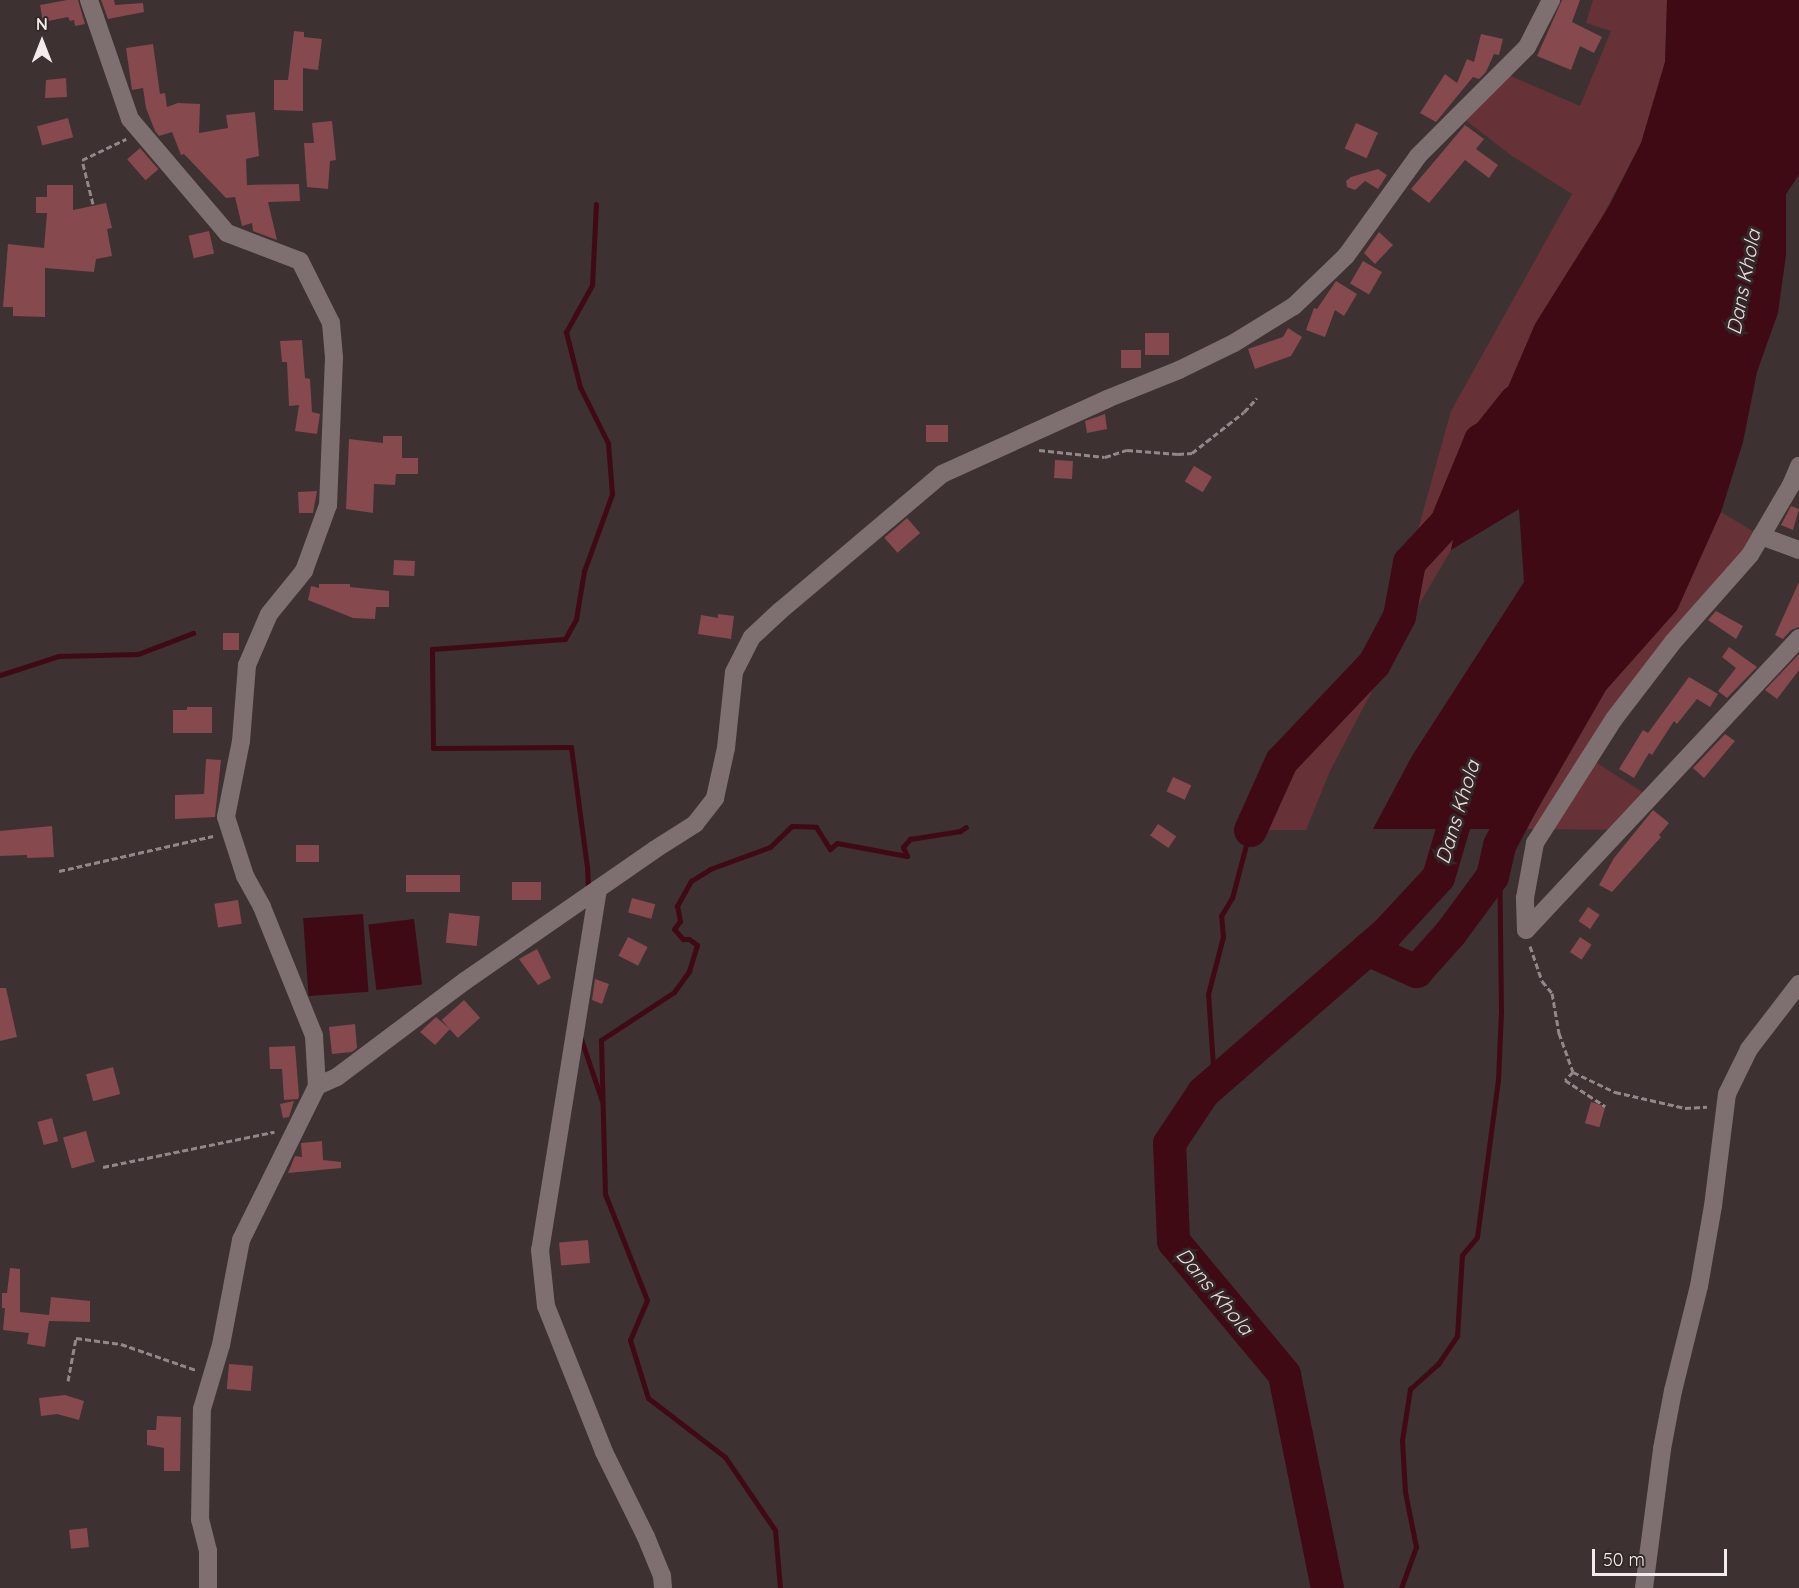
<!DOCTYPE html>
<style>
body{margin:0}
#map{position:relative;width:1799px;height:1588px;overflow:hidden;background:#3d3132;font-family:Quicksand,sans-serif}
div>[style]{position:absolute}
[style*='--x']{left:calc(var(--x)*1px);top:calc(var(--y)*1px);width:calc(var(--w)*1px);rotate:calc(var(--a)*1deg)}
.green>*{inset:0;background:#663237}
.water>*{inset:0;background:#400a14;transform-origin:0 0}
.stream>*{height:5px;margin:-2.5px;padding:0 2.5px;transform-origin:2.5px;border-radius:2.5px;background:#400a14}
.river>*{height:33px;margin:-16.5px;padding:0 16.5px;transform-origin:16.5px;border-radius:16.5px;background:#400a14}
.building>*{inset:0;background:#85494e;transform-origin:0 0}
.path>*{height:3px;margin-top:-1.5px;transform-origin:0;background:repeating-linear-gradient(90deg,#938889 0 6px,transparent 0 9px)}
.street>*{height:18px;margin:-9px;padding:0 9px;transform-origin:9px;border-radius:9px;background:#7e7071}
.secondary>*{height:18px;margin:-9px;padding:0 9px;transform-origin:9px;border-radius:9px;background:#7e7071}
span{translate:-50% -50%;white-space:nowrap;text-align:center;line-height:1.15;-webkit-text-stroke:6px #332828;paint-order:stroke}
.water-label{font-size:20px;color:#f3dedf;font-style:italic}
.north{position:absolute;left:12px;top:12px;width:60px;height:60px;-webkit-text-stroke:4px #332828;paint-order:stroke;rotate:0deg;font-size:16px;font-weight:700;line-height:24px;text-align:center;color:#f4ecec}
.north::after{content:'';display:block;margin:auto;width:21px;height:27px;background:#f4ecec;clip-path:polygon(50% 0,100% 100%,50% 72%,0 100%)}
.scale{position:absolute;left:1592px;top:1549px;width:135px;height:27px;box-sizing:border-box;border:3px solid #f4ecec;border-top:0;padding-left:8px;font-size:18px;line-height:21px;white-space:nowrap;color:#f4ecec;-webkit-text-stroke:4px #332828;paint-order:stroke}
</style>
<div id="map">
<div class="green">
<i style="clip-path:polygon(1593px 0,1667px 0,1665px 62px,1641px 143px,1487px 436px,1457px 520px,1451px 550px,1404px 630px,1330px 771px,1306px 830px,1250px 830px,1281px 761px,1374px 663px,1399px 616px,1409px 562px,1451px 411px,1572px 194px,1512px 156px,1459px 115px,1504px 73px,1580px 106px,1611px 31px,1586px 23px)"></i>
<i style="clip-path:polygon(1721px 512px,1761px 536px,1589px 758px,1652px 798px,1627px 830px,1526px 829px,1606px 690px,1677px 610px)"></i>
</div>
<div class="water">
<i style="clip-path:polygon(1667px 0,1799px 0,1799px 175px,1786px 194px,1786px 255px,1778px 313px,1757px 372px,1743px 442px,1721px 512px,1677px 610px,1606px 690px,1526px 829px,1373px 829px,1412px 756px,1524px 582px,1519px 509px,1451px 550px,1457px 520px,1487px 436px,1535px 324px,1609px 206px,1641px 143px,1665px 62px)"></i>
<i style="left:363px;top:914px;width:78px;height:60px;rotate:86deg"></i>
<i style="left:414px;top:919px;width:66px;height:46px;rotate:83deg"></i>
</div>
<div class="stream">
<i style="--x:0;--y:675;--w:62;--a:-17.9"></i>
<i style="--x:59;--y:656;--w:79;--a:-1.5"></i>
<i style="--x:138;--y:654;--w:59;--a:-20.9"></i>
<i style="--x:588;--y:891;--w:24;--a:-92"></i>
<i style="--x:587;--y:867;--w:121;--a:-97.6"></i>
<i style="--x:571;--y:747;--w:138;--a:179.6"></i>
<i style="--x:433;--y:748;--w:99;--a:-90.6"></i>
<i style="--x:432;--y:649;--w:133;--a:-4.3"></i>
<i style="--x:565;--y:639;--w:23;--a:-61"></i>
<i style="--x:576;--y:619;--w:49;--a:-80.5"></i>
<i style="--x:584;--y:571;--w:82;--a:-70"></i>
<i style="--x:612;--y:494;--w:51;--a:-94.5"></i>
<i style="--x:608;--y:443;--w:63;--a:-116.6"></i>
<i style="--x:580;--y:387;--w:57;--a:-104.3"></i>
<i style="--x:566;--y:332;--w:54;--a:-61"></i>
<i style="--x:592;--y:285;--w:81;--a:-87.2"></i>
<i style="--x:580;--y:1036;--w:69;--a:71.3"></i>
<i style="--x:1214;--y:1081;--w:87;--a:-93.9"></i>
<i style="--x:1208;--y:994;--w:59;--a:-75.3"></i>
<i style="--x:1223;--y:937;--w:21;--a:-95"></i>
<i style="--x:1221;--y:916;--w:21;--a:-59"></i>
<i style="--x:1232;--y:898;--w:70;--a:-75.2"></i>
<i style="--x:780;--y:1588;--w:58;--a:-94.9"></i>
<i style="--x:775;--y:1530;--w:88;--a:-124.4"></i>
<i style="--x:725;--y:1457;--w:97;--a:-142.5"></i>
<i style="--x:648;--y:1398;--w:61;--a:-107.2"></i>
<i style="--x:630;--y:1340;--w:43;--a:-67"></i>
<i style="--x:647;--y:1300;--w:114;--a:-111.6"></i>
<i style="--x:605;--y:1194;--w:154;--a:-91.5"></i>
<i style="--x:601;--y:1040;--w:87;--a:-33.3"></i>
<i style="--x:674;--y:992;--w:26;--a:-54"></i>
<i style="--x:689;--y:971;--w:27;--a:-73"></i>
<i style="--x:697;--y:945;--w:10;--a:-143"></i>
<i style="--x:689;--y:939;--w:6;--a:180"></i>
<i style="--x:683;--y:939;--w:13;--a:-132"></i>
<i style="--x:674;--y:929;--w:10;--a:-53"></i>
<i style="--x:680;--y:921;--w:15;--a:-101"></i>
<i style="--x:677;--y:906;--w:29;--a:-61"></i>
<i style="--x:691;--y:881;--w:22;--a:-32"></i>
<i style="--x:710;--y:869;--w:64;--a:-20.1"></i>
<i style="--x:770;--y:847;--w:30;--a:-44"></i>
<i style="--x:792;--y:826;--w:24;--a:2"></i>
<i style="--x:816;--y:827;--w:26;--a:58"></i>
<i style="--x:830;--y:849;--w:9;--a:-41"></i>
<i style="--x:837;--y:843;--w:71;--a:10.5"></i>
<i style="--x:907;--y:856;--w:10;--a:-114"></i>
<i style="--x:903;--y:847;--w:11;--a:-49"></i>
<i style="--x:910;--y:839;--w:51;--a:-9.1"></i>
<i style="--x:960;--y:831;--w:7;--a:-34"></i>
<i style="--x:1401;--y:1588;--w:44;--a:-69.9"></i>
<i style="--x:1416;--y:1547;--w:56;--a:-101.3"></i>
<i style="--x:1405;--y:1492;--w:52;--a:-93.3"></i>
<i style="--x:1402;--y:1440;--w:52;--a:-81.1"></i>
<i style="--x:1410;--y:1389;--w:38;--a:-42"></i>
<i style="--x:1438;--y:1364;--w:34;--a:-56"></i>
<i style="--x:1457;--y:1336;--w:81;--a:-86.5"></i>
<i style="--x:1462;--y:1255;--w:23;--a:-50"></i>
<i style="--x:1477;--y:1237;--w:158;--a:-82.4"></i>
<i style="--x:1498;--y:1080;--w:69;--a:-87.5"></i>
<i style="--x:1501;--y:1011;--w:166;--a:-90.7"></i>
</div>
<div class="river">
<i style="--x:1250;--y:830;--w:76;--a:-65.8"></i>
<i style="--x:1281;--y:761;--w:135;--a:-46.5"></i>
<i style="--x:1374;--y:663;--w:53;--a:-62"></i>
<i style="--x:1399;--y:616;--w:55;--a:-79.5"></i>
<i style="--x:1409;--y:562;--w:54;--a:-47.2"></i>
<i style="--x:1446;--y:522;--w:89;--a:-67.5"></i>
<i style="--x:1480;--y:440;--w:8;--a:-30"></i>
<i style="--x:1487;--y:436;--w:45;--a:-51.3"></i>
<i style="--x:1367;--y:949;--w:54;--a:24.2"></i>
<i style="--x:1416;--y:971;--w:51;--a:-48.2"></i>
<i style="--x:1450;--y:933;--w:71;--a:-53.6"></i>
<i style="--x:1492;--y:876;--w:32;--a:-77"></i>
<i style="--x:1499;--y:845;--w:64;--a:-62.2"></i>
<i style="--x:1327;--y:1588;--w:218;--a:-101.4"></i>
<i style="--x:1284;--y:1374;--w:173;--a:-129.8"></i>
<i style="--x:1173;--y:1241;--w:98;--a:-92.3"></i>
<i style="--x:1169;--y:1143;--w:61;--a:-56.3"></i>
<i style="--x:1203;--y:1092;--w:242;--a:-41"></i>
<i style="--x:1386;--y:933;--w:76;--a:-47.1"></i>
<i style="--x:1438;--y:877;--w:95;--a:-73.5"></i>
</div>
<div class="building">
<i style="clip-path:polygon(67px 0,78px 0,85px 24px,75px 26px,74px 20px,70px 21px,68px 17px,43px 22px,40px 5px)"></i>
<i style="clip-path:polygon(101px 0,114px 0,115px 5px,143px 3px,144px 12px,108px 19px)"></i>
<i style="clip-path:polygon(1562px 0,1580px 0,1572px 22px,1602px 37px,1594px 53px,1580px 46px,1571px 70px,1537px 56px)"></i>
<i style="clip-path:polygon(294px 31px,304px 32px,304px 37px,322px 39px,318px 70px,303px 68px,303px 111px,274px 110px,274px 80px,288px 80px)"></i>
<i style="clip-path:polygon(1481px 34px,1503px 39px,1499px 55px,1494px 54px,1486px 72px,1479px 79px,1473px 77px,1436px 122px,1420px 113px,1445px 74px,1457px 83px,1467px 59px,1474px 62px)"></i>
<i style="clip-path:polygon(153px 44px,160px 94px,165px 93px,167px 107px,178px 103px,200px 104px,199px 133px,228px 128px,226px 115px,255px 112px,259px 156px,246px 159px,247px 185px,299px 184px,300px 201px,268px 202px,277px 240px,253px 231px,252px 223px,242px 226px,235px 197px,226px 198px,184px 154px,181px 155px,172px 132px,159px 136px,155px 131px,146px 108px,143px 88px,132px 90px,126px 48px)"></i>
<i style="clip-path:polygon(66px 78px,67px 97px,45px 98px,46px 80px)"></i>
<i style="left:68px;top:118px;width:20px;height:32px;rotate:75deg"></i>
<i style="clip-path:polygon(332px 121px,336px 160px,330px 161px,328px 189px,307px 187px,304px 143px,314px 143px,312px 123px)"></i>
<i style="left:1356px;top:123px;width:24px;height:28px;rotate:24deg"></i>
<i style="clip-path:polygon(1465px 125px,1484px 139px,1476px 149px,1498px 165px,1489px 178px,1465px 160px,1429px 203px,1411px 189px)"></i>
<i style="left:140px;top:148px;width:28px;height:17px;rotate:49deg"></i>
<i style="clip-path:polygon(1378px 169px,1387px 175px,1378px 189px,1365px 181px,1355px 190px,1347px 187px,1346px 181px,1351px 177px)"></i>
<i style="clip-path:polygon(47px 185px,73px 185px,73px 210px,106px 203px,112px 228px,107px 229px,112px 256px,96px 259px,94px 272px,45px 268px,45px 317px,13px 316px,13px 307px,3px 307px,8px 244px,44px 248px,47px 213px,36px 213px,36px 197px,47px 197px)"></i>
<i style="left:209px;top:231px;width:23px;height:21px;rotate:77deg"></i>
<i style="clip-path:polygon(1379px 232px,1393px 245px,1375px 264px,1364px 253px)"></i>
<i style="left:1363px;top:261px;width:22px;height:26px;rotate:30deg"></i>
<i style="clip-path:polygon(1336px 281px,1357px 294px,1344px 316px,1335px 310px,1325px 337px,1306px 330px,1314px 308px,1317px 309px)"></i>
<i style="clip-path:polygon(1288px 328px,1302px 337px,1291px 356px,1255px 369px,1248px 349px,1283px 337px)"></i>
<i style="left:1169px;top:333px;width:22px;height:24px;rotate:90deg"></i>
<i style="clip-path:polygon(302px 340px,305px 378px,310px 379px,312px 412px,320px 414px,317px 434px,295px 431px,299px 405px,289px 406px,287px 362px,282px 362px,280px 341px)"></i>
<i style="left:1121px;top:350px;width:20px;height:18px"></i>
<i style="clip-path:polygon(1105px 414px,1107px 429px,1087px 433px,1085px 421px)"></i>
<i style="left:926px;top:425px;width:22px;height:17px"></i>
<i style="clip-path:polygon(383px 436px,402px 436px,402px 458px,418px 458px,418px 474px,396px 474px,395px 485px,374px 484px,373px 513px,346px 509px,349px 439px,383px 443px)"></i>
<i style="left:1055px;top:460px;width:18px;height:18px;rotate:3deg"></i>
<i style="left:1194px;top:466px;width:21px;height:18px;rotate:31deg"></i>
<i style="clip-path:polygon(317px 491px,313px 513px,299px 513px,298px 492px)"></i>
<i style="clip-path:polygon(1791px 506px,1799px 509px,1793px 530px,1781px 525px)"></i>
<i style="left:907px;top:518px;width:20px;height:30px;rotate:49deg"></i>
<i style="left:394px;top:560px;width:21px;height:15px;rotate:3deg"></i>
<i style="clip-path:polygon(1799px 582px,1799px 627px,1791px 630px,1783px 639px,1775px 635px)"></i>
<i style="clip-path:polygon(319px 584px,350px 584px,350px 587px,389px 591px,389px 607px,376px 607px,375px 619px,353px 618px,308px 600px,311px 586px,319px 588px)"></i>
<i style="clip-path:polygon(1716px 611px,1743px 626px,1736px 639px,1708px 620px)"></i>
<i style="clip-path:polygon(718px 614px,734px 616px,731px 639px,698px 634px,701px 615px,718px 618px)"></i>
<i style="left:223px;top:633px;width:16px;height:17px"></i>
<i style="clip-path:polygon(1729px 647px,1757px 667px,1727px 698px,1718px 691px,1736px 668px,1722px 657px)"></i>
<i style="clip-path:polygon(1799px 654px,1799px 670px,1777px 699px,1765px 690px)"></i>
<i style="clip-path:polygon(1689px 677px,1718px 694px,1710px 707px,1697px 699px,1677px 724px,1674px 721px,1652px 755px,1649px 753px,1634px 778px,1619px 769px,1643px 730px,1648px 733px)"></i>
<i style="clip-path:polygon(187px 707px,212px 707px,212px 733px,173px 733px,173px 710px,187px 710px)"></i>
<i style="clip-path:polygon(1725px 734px,1735px 741px,1704px 778px,1693px 768px)"></i>
<i style="clip-path:polygon(206px 759px,221px 760px,215px 817px,175px 819px,175px 795px,204px 794px)"></i>
<i style="left:1173px;top:777px;width:20px;height:16px;rotate:24deg"></i>
<i style="clip-path:polygon(1653px 810px,1669px 823px,1659px 835px,1661px 837px,1612px 892px,1599px 885px,1614px 858px)"></i>
<i style="left:1158px;top:824px;width:22px;height:14px;rotate:34deg"></i>
<i style="clip-path:polygon(52px 826px,54px 857px,27px 858px,27px 855px,0 856px,0 831px)"></i>
<i style="left:296px;top:845px;width:23px;height:17px"></i>
<i style="left:460px;top:875px;width:17px;height:54px;rotate:90deg"></i>
<i style="left:512px;top:882px;width:29px;height:18px"></i>
<i style="left:632px;top:898px;width:24px;height:15px;rotate:15deg"></i>
<i style="left:238px;top:900px;width:24px;height:24px;rotate:81deg"></i>
<i style="left:1588px;top:907px;width:14px;height:17px;rotate:34deg"></i>
<i style="left:449px;top:913px;width:31px;height:30px;rotate:6deg"></i>
<i style="left:628px;top:937px;width:22px;height:21px;rotate:27deg"></i>
<i style="left:1580px;top:937px;width:14px;height:18px;rotate:34deg"></i>
<i style="clip-path:polygon(537px 949px,551px 978px,538px 985px,519px 959px)"></i>
<i style="clip-path:polygon(595px 979px,609px 984px,602px 1004px,592px 1000px)"></i>
<i style="clip-path:polygon(0 988px,6px 988px,17px 1037px,0 1041px)"></i>
<i style="left:464px;top:1000px;width:24px;height:30px;rotate:48deg"></i>
<i style="clip-path:polygon(436px 1017px,450px 1029px,435px 1045px,420px 1032px)"></i>
<i style="clip-path:polygon(355px 1024px,357px 1048px,352px 1052px,332px 1054px,329px 1027px)"></i>
<i style="clip-path:polygon(295px 1046px,299px 1096px,298px 1099px,284px 1100px,282px 1069px,270px 1069px,269px 1047px)"></i>
<i style="left:113px;top:1067px;width:28px;height:28px;rotate:75deg"></i>
<i style="clip-path:polygon(294px 1101px,289px 1117px,283px 1118px,280px 1104px)"></i>
<i style="left:1591px;top:1102px;width:15px;height:22px;rotate:16deg"></i>
<i style="left:52px;top:1118px;width:24px;height:15px;rotate:75deg"></i>
<i style="left:86px;top:1131px;width:32px;height:24px;rotate:74deg"></i>
<i style="clip-path:polygon(322px 1141px,323px 1160px,341px 1162px,341px 1168px,288px 1173px,295px 1156px,302px 1157px,301px 1143px)"></i>
<i style="left:588px;top:1240px;width:23px;height:29px;rotate:85deg"></i>
<i style="clip-path:polygon(10px 1268px,20px 1269px,20px 1312px,49px 1315px,51px 1297px,90px 1301px,90px 1322px,49px 1321px,45px 1347px,27px 1344px,29px 1333px,3px 1330px,5px 1308px,2px 1308px,2px 1293px,7px 1293px)"></i>
<i style="left:229px;top:1364px;width:24px;height:25px;rotate:5deg"></i>
<i style="clip-path:polygon(65px 1395px,84px 1401px,79px 1420px,57px 1414px,41px 1416px,39px 1398px)"></i>
<i style="clip-path:polygon(157px 1416px,181px 1417px,180px 1471px,164px 1471px,164px 1448px,147px 1445px,147px 1430px,156px 1430px)"></i>
<i style="left:87px;top:1528px;width:19px;height:18px;rotate:84deg"></i>
</div>
<div class="path">
<i style="--x:93;--y:204;--w:45;--a:-104"></i>
<i style="--x:82;--y:160;--w:49;--a:-25.5"></i>
<i style="--x:1039;--y:450;--w:66;--a:6.1"></i>
<i style="--x:1105;--y:457;--w:23;--a:-18"></i>
<i style="--x:1127;--y:450;--w:51;--a:4.5"></i>
<i style="--x:1178;--y:454;--w:14;--a:-4"></i>
<i style="--x:1192;--y:453;--w:66;--a:-38.3"></i>
<i style="--x:1244;--y:412;--w:19;--a:-47"></i>
<i style="--x:59;--y:871;--w:158;--a:-12.8"></i>
<i style="--x:1530;--y:946;--w:37;--a:71"></i>
<i style="--x:1542;--y:981;--w:16;--a:50"></i>
<i style="--x:1552;--y:993;--w:41;--a:80.1"></i>
<i style="--x:1559;--y:1033;--w:41;--a:70.3"></i>
<i style="--x:1573;--y:1072;--w:47;--a:25.5"></i>
<i style="--x:1615;--y:1092;--w:72;--a:12.9"></i>
<i style="--x:1685;--y:1108;--w:22;--a:-3"></i>
<i style="--x:1573;--y:1072;--w:11;--a:135"></i>
<i style="--x:1565;--y:1080;--w:48;--a:33"></i>
<i style="--x:103;--y:1167;--w:175;--a:-11.6"></i>
<i style="--x:68;--y:1381;--w:44;--a:-79.5"></i>
<i style="--x:76;--y:1338;--w:45;--a:7.6"></i>
<i style="--x:121;--y:1344;--w:79;--a:19.1"></i>
</div>
<div class="street">
<i style="--x:89;--y:0;--w:126;--a:71"></i>
<i style="--x:130;--y:119;--w:150;--a:49.6"></i>
<i style="--x:227;--y:233;--w:78;--a:21"></i>
<i style="--x:300;--y:261;--w:69;--a:63.4"></i>
<i style="--x:331;--y:323;--w:34;--a:85"></i>
<i style="--x:334;--y:357;--w:148;--a:92.3"></i>
<i style="--x:328;--y:505;--w:70;--a:110"></i>
<i style="--x:304;--y:571;--w:55;--a:129.1"></i>
<i style="--x:269;--y:614;--w:56;--a:113.3"></i>
<i style="--x:247;--y:665;--w:76;--a:94.5"></i>
<i style="--x:241;--y:741;--w:77;--a:101.2"></i>
<i style="--x:226;--y:817;--w:62;--a:72.1"></i>
<i style="--x:245;--y:876;--w:35;--a:61"></i>
<i style="--x:262;--y:907;--w:139;--a:68"></i>
<i style="--x:314;--y:1036;--w:50;--a:86.6"></i>
<i style="--x:1761;--y:536;--w:40;--a:20.2"></i>
<i style="--x:598;--y:889;--w:366;--a:99.1"></i>
<i style="--x:540;--y:1250;--w:56;--a:83.9"></i>
<i style="--x:546;--y:1306;--w:157;--a:68.3"></i>
<i style="--x:604;--y:1452;--w:95;--a:63.7"></i>
<i style="--x:646;--y:1537;--w:42;--a:67.7"></i>
<i style="--x:662;--y:1576;--w:12;--a:85"></i>
<i style="--x:1526;--y:930;--w:32;--a:-92"></i>
<i style="--x:1525;--y:898;--w:56;--a:-79.7"></i>
<i style="--x:1535;--y:843;--w:147;--a:-57.5"></i>
<i style="--x:1614;--y:719;--w:97;--a:-52.5"></i>
<i style="--x:1673;--y:642;--w:116;--a:-48.5"></i>
<i style="--x:1750;--y:555;--w:81;--a:-59.6"></i>
<i style="--x:1791;--y:485;--w:21;--a:-67"></i>
<i style="--x:1526;--y:930;--w:400;--a:-46.9"></i>
<i style="--x:208;--y:1588;--w:37;--a:-90"></i>
<i style="--x:208;--y:1551;--w:32;--a:-104"></i>
<i style="--x:200;--y:1520;--w:111;--a:-89"></i>
<i style="--x:202;--y:1409;--w:67;--a:-73.5"></i>
<i style="--x:221;--y:1345;--w:107;--a:-79.2"></i>
<i style="--x:241;--y:1240;--w:172;--a:-63.7"></i>
<i style="--x:317;--y:1086;--w:22;--a:-24"></i>
<i style="--x:337;--y:1077;--w:160;--a:-36.9"></i>
<i style="--x:465;--y:981;--w:230;--a:-34.7"></i>
<i style="--x:1644;--y:1588;--w:140;--a:-82.6"></i>
<i style="--x:1662;--y:1449;--w:59;--a:-79.3"></i>
<i style="--x:1673;--y:1391;--w:108;--a:-76.1"></i>
<i style="--x:1699;--y:1286;--w:81;--a:-80.1"></i>
<i style="--x:1713;--y:1206;--w:113;--a:-82.9"></i>
<i style="--x:1727;--y:1094;--w:50;--a:-63.9"></i>
<i style="--x:1749;--y:1049;--w:82;--a:-52.4"></i>
</div>
<div class="secondary">
<i style="--x:654;--y:850;--w:49;--a:-32.4"></i>
<i style="--x:695;--y:824;--w:33;--a:-52"></i>
<i style="--x:715;--y:798;--w:51;--a:-77.6"></i>
<i style="--x:726;--y:748;--w:76;--a:-84"></i>
<i style="--x:734;--y:672;--w:39;--a:-63"></i>
<i style="--x:752;--y:637;--w:38;--a:-43"></i>
<i style="--x:780;--y:611;--w:212;--a:-40.2"></i>
<i style="--x:942;--y:474;--w:181;--a:-24.4"></i>
<i style="--x:1107;--y:399;--w:78;--a:-21.9"></i>
<i style="--x:1179;--y:370;--w:61;--a:-26.1"></i>
<i style="--x:1234;--y:343;--w:70;--a:-31.7"></i>
<i style="--x:1294;--y:306;--w:72;--a:-43.9"></i>
<i style="--x:1346;--y:256;--w:123;--a:-54.2"></i>
<i style="--x:1418;--y:156;--w:154;--a:-45"></i>
<i style="--x:1527;--y:47;--w:53;--a:-62.9"></i>
</div>
<div class="water-label">
<span style="left:1743px;top:282px;rotate:-79deg">Dans Khola</span>
<span style="left:1457px;top:812px;rotate:-73deg">Dans Khola</span>
<span style="left:1215px;top:1291px;rotate:50deg">Dans Khola</span>
</div>
<div class="north">N</div>
<div class="scale">50 m</div>
</div>
